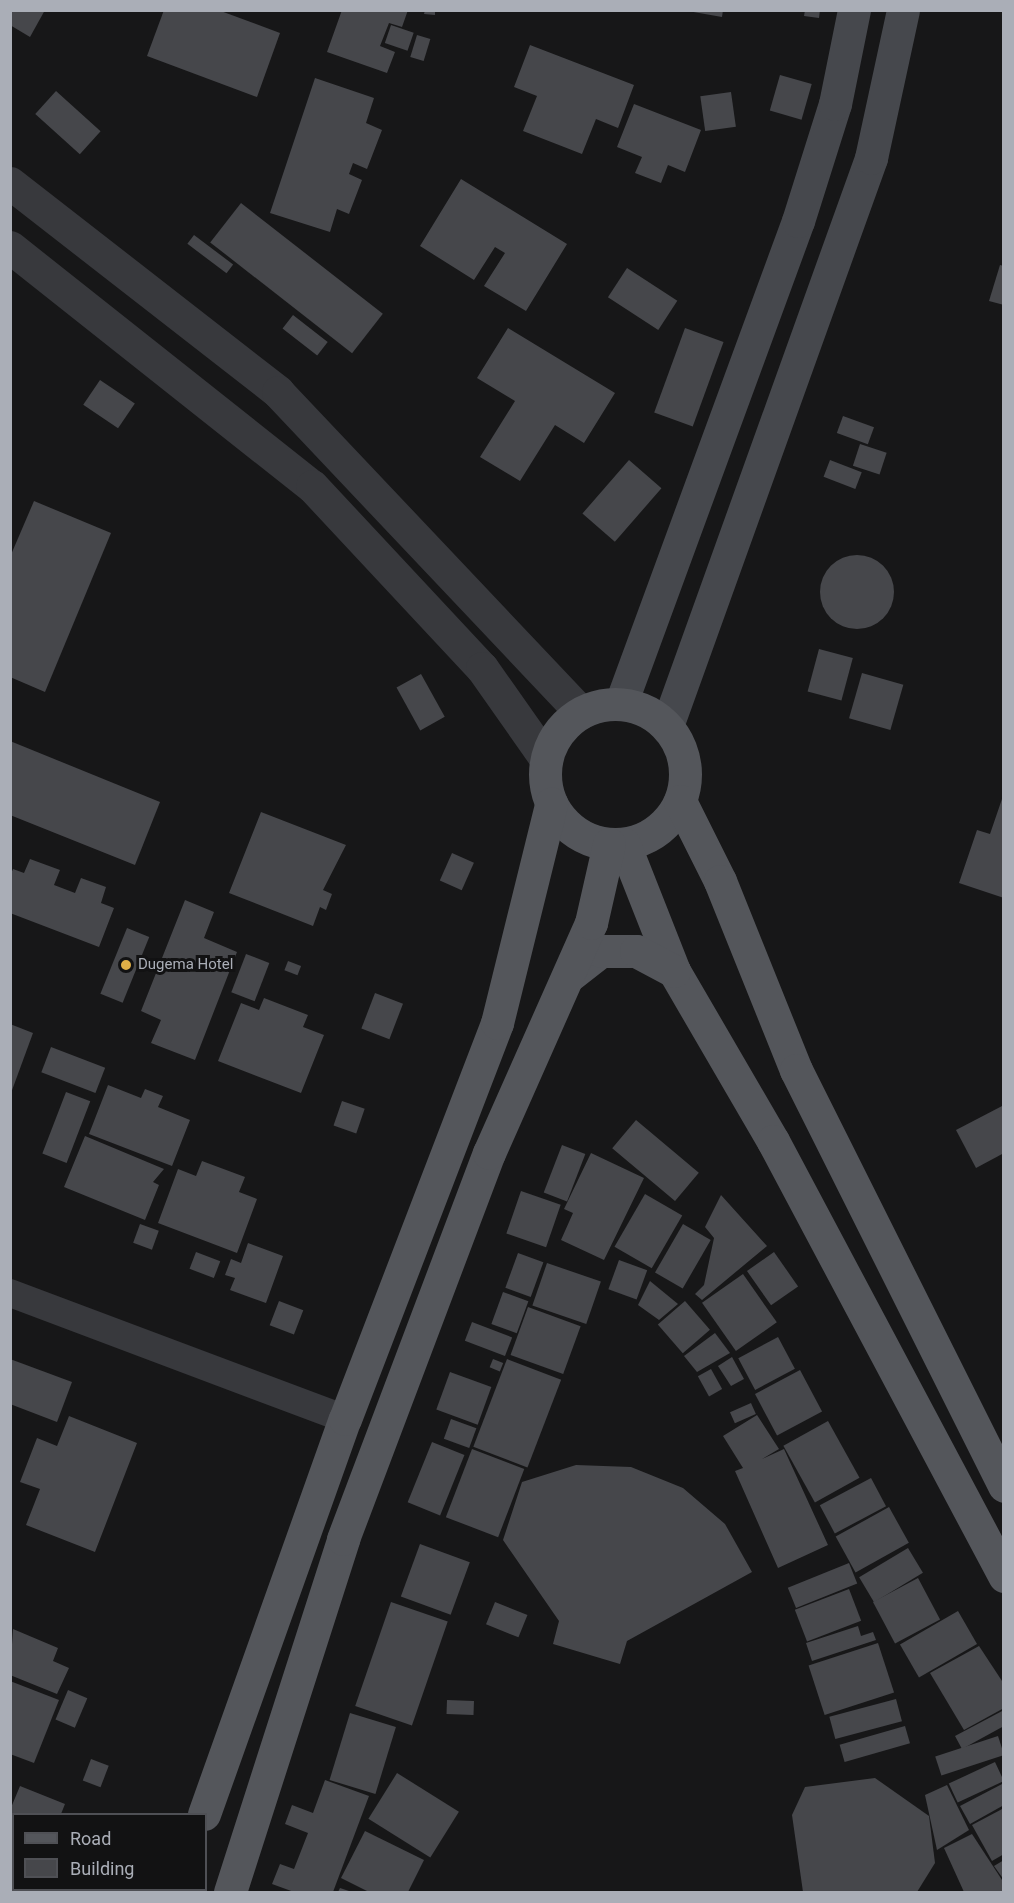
<!DOCTYPE html>
<style>
body{margin:0}
#map{position:relative;width:1014px;height:1903px;overflow:hidden;background:#171718;font-family:Roboto,sans-serif}
div>[style]{position:absolute}
[style*='--x']{left:calc(var(--x)*1px);top:calc(var(--y)*1px);width:calc(var(--w)*1px);rotate:calc(var(--a)*1deg)}
.building>*{inset:0;background:#46474b;transform-origin:0 0}
.round{border-radius:50%}
.minor>*{height:28px;margin:-14px;padding:0 14px;transform-origin:14px;border-radius:14px;background:#38393d}
.tertiary>*{height:33px;margin:-16.5px;padding:0 16.5px;transform-origin:16.5px;border-radius:16.5px;background:#38393d}
.secondary>*{height:33px;margin:-16.5px;padding:0 16.5px;transform-origin:16.5px;border-radius:16.5px;background:#46484d}
.primary>*{height:33px;margin:-16.5px;padding:0 16.5px;transform-origin:16.5px;border-radius:16.5px;background:#54565b}
.primary>.ring{margin:-16.5px;padding:0;box-sizing:content-box;background:none;border:33px solid #54565b;border-radius:50%}
.dots>*{width:16px;height:16px;translate:-50% -50%;box-sizing:border-box;border:3px solid #121213;border-radius:50%}
span{translate:-50% -50%;white-space:nowrap;text-align:center;line-height:1.15;-webkit-text-stroke:6px #121213;paint-order:stroke}
.poi-label{font-size:15px;color:#aaaeb7}
.left{translate:0 -50%;text-align:left}
.frame{position:absolute;inset:0;border:12px solid #aaaeb7;pointer-events:none}
.legend{position:absolute;left:12px;top:1813px;width:195px;height:78px;box-sizing:border-box;background:#121213;border:2px solid #4f5055;margin:0;padding:8px 10px;list-style:none;font-size:18px;color:#aaaeb7}
.legend li{display:flex;align-items:center;gap:12px;height:30px}
.legend b{width:30px;border:2px solid #4f5055}
</style>
<div id="map">
<div class="building">
<i style="clip-path:polygon(10px 10px,45px 10px,30px 37px,10px 25px)"></i>
<i style="clip-path:polygon(164px 10px,218px 10px,280px 33px,257px 97px,147px 56px)"></i>
<i style="clip-path:polygon(342px 10px,408px 10px,402px 27px,389px 23px,380px 46px,395px 52px,387px 73px,327px 52px)"></i>
<i style="clip-path:polygon(425px 10px,435px 10px,435px 15px,424px 14px)"></i>
<i style="clip-path:polygon(682px 10px,723px 10px,722px 17px)"></i>
<i style="clip-path:polygon(805px 10px,820px 10px,819px 18px,804px 16px)"></i>
<i style="left:391px;top:25px;width:24px;height:19px;rotate:19deg"></i>
<i style="left:417px;top:35px;width:14px;height:23px;rotate:17deg"></i>
<i style="clip-path:polygon(530px 45px,634px 85px,618px 128px,596px 119px,582px 154px,523px 131px,537px 96px,514px 87px)"></i>
<i style="left:780px;top:75px;width:33px;height:37px;rotate:16deg"></i>
<i style="clip-path:polygon(315px 78px,374px 98px,366px 123px,382px 130px,367px 169px,353px 163px,349px 174px,362px 180px,349px 214px,337px 209px,330px 232px,270px 213px)"></i>
<i style="left:56px;top:91px;width:60px;height:31px;rotate:42deg"></i>
<i style="left:731px;top:92px;width:35px;height:31px;rotate:82deg"></i>
<i style="clip-path:polygon(634px 104px,701px 130px,685px 172px,668px 165px,661px 183px,635px 173px,642px 157px,617px 147px)"></i>
<i style="clip-path:polygon(461px 179px,567px 244px,526px 311px,484px 286px,505px 253px,495px 247px,474px 280px,420px 246px)"></i>
<i style="left:241px;top:203px;width:180px;height:50px;rotate:38deg"></i>
<i style="left:194px;top:235px;width:49px;height:11px;rotate:37deg"></i>
<i style="clip-path:polygon(1000px 265px,1004px 266px,1004px 305px,989px 301px)"></i>
<i style="left:627px;top:268px;width:60px;height:35px;rotate:33deg"></i>
<i style="left:293px;top:315px;width:44px;height:17px;rotate:38deg"></i>
<i style="clip-path:polygon(508px 328px,615px 393px,584px 443px,555px 425px,520px 481px,480px 457px,515px 401px,477px 378px)"></i>
<i style="left:685px;top:328px;width:41px;height:90px;rotate:20deg"></i>
<i style="left:100px;top:380px;width:42px;height:30px;rotate:34deg"></i>
<i style="left:843px;top:416px;width:33px;height:18px;rotate:20deg"></i>
<i style="left:860px;top:444px;width:28px;height:23px;rotate:18deg"></i>
<i style="left:629px;top:460px;width:43px;height:71px;rotate:41deg"></i>
<i style="left:830px;top:460px;width:34px;height:18px;rotate:21deg"></i>
<i style="clip-path:polygon(34px 501px,111px 533px,45px 692px,10px 677px,10px 557px)"></i>
<i class="round" style="left:820px;top:555px;width:74px;height:74px"></i>
<i style="left:819px;top:649px;width:35px;height:44px;rotate:15deg"></i>
<i style="left:862px;top:673px;width:43px;height:47px;rotate:16deg"></i>
<i style="left:421px;top:674px;width:49px;height:28px;rotate:61deg"></i>
<i style="clip-path:polygon(10px 741px,160px 802px,135px 865px,10px 815px)"></i>
<i style="clip-path:polygon(1003px 796px,1004px 796px,1004px 898px,959px 883px,977px 830px,990px 834px)"></i>
<i style="clip-path:polygon(261px 812px,346px 845px,323px 890px,332px 894px,326px 910px,320px 907px,313px 926px,229px 893px)"></i>
<i style="left:452px;top:853px;width:24px;height:30px;rotate:24deg"></i>
<i style="clip-path:polygon(30px 859px,60px 870px,54px 885px,75px 893px,81px 878px,106px 887px,101px 903px,114px 908px,99px 947px,10px 913px,10px 876px,13px 869px,24px 873px)"></i>
<i style="clip-path:polygon(185px 900px,214px 912px,204px 938px,237px 952px,195px 1060px,151px 1043px,161px 1020px,141px 1011px)"></i>
<i style="left:127px;top:928px;width:24px;height:71px;rotate:22deg"></i>
<i style="left:246px;top:954px;width:25px;height:41px;rotate:21deg"></i>
<i style="left:288px;top:961px;width:14px;height:10px;rotate:21deg"></i>
<i style="left:375px;top:993px;width:30px;height:38px;rotate:21deg"></i>
<i style="clip-path:polygon(264px 998px,308px 1015px,303px 1027px,324px 1035px,301px 1093px,218px 1061px,241px 1003px,259px 1010px)"></i>
<i style="clip-path:polygon(10px 1024px,33px 1033px,11px 1093px,10px 1093px)"></i>
<i style="left:51px;top:1047px;width:58px;height:27px;rotate:21deg"></i>
<i style="clip-path:polygon(108px 1085px,141px 1098px,145px 1089px,163px 1096px,158px 1107px,190px 1120px,172px 1166px,89px 1134px)"></i>
<i style="left:66px;top:1092px;width:26px;height:66px;rotate:21deg"></i>
<i style="left:342px;top:1101px;width:24px;height:26px;rotate:19deg"></i>
<i style="clip-path:polygon(1004px 1105px,1004px 1153px,976px 1168px,956px 1130px)"></i>
<i style="left:636px;top:1120px;width:82px;height:37px;rotate:40deg"></i>
<i style="clip-path:polygon(85px 1136px,164px 1169px,153px 1182px,159px 1185px,145px 1220px,64px 1187px)"></i>
<i style="left:562px;top:1145px;width:25px;height:51px;rotate:21deg"></i>
<i style="clip-path:polygon(591px 1153px,644px 1178px,604px 1260px,561px 1240px,573px 1213px,564px 1209px)"></i>
<i style="clip-path:polygon(202px 1161px,245px 1177px,239px 1192px,257px 1199px,237px 1253px,158px 1223px,178px 1169px,196px 1176px)"></i>
<i style="left:521px;top:1191px;width:42px;height:45px;rotate:19deg"></i>
<i style="left:645px;top:1194px;width:43px;height:61px;rotate:30deg"></i>
<i style="clip-path:polygon(721px 1195px,767px 1246px,702px 1300px,695px 1294px,704px 1285px,714px 1238px,705px 1227px)"></i>
<i style="left:140px;top:1224px;width:20px;height:20px;rotate:20deg"></i>
<i style="left:683px;top:1224px;width:32px;height:56px;rotate:30deg"></i>
<i style="clip-path:polygon(248px 1243px,283px 1256px,266px 1303px,230px 1290px,235px 1278px,225px 1275px,231px 1259px,241px 1263px)"></i>
<i style="left:196px;top:1252px;width:26px;height:18px;rotate:21deg"></i>
<i style="left:774px;top:1252px;width:42px;height:33px;rotate:55deg"></i>
<i style="left:518px;top:1253px;width:27px;height:37px;rotate:20deg"></i>
<i style="left:619px;top:1260px;width:30px;height:31px;rotate:20deg"></i>
<i style="left:547px;top:1263px;width:57px;height:45px;rotate:19deg"></i>
<i style="left:743px;top:1274px;width:59px;height:50px;rotate:55deg"></i>
<i style="clip-path:polygon(650px 1281px,678px 1304px,659px 1320px,638px 1305px)"></i>
<i style="left:503px;top:1292px;width:27px;height:34px;rotate:20deg"></i>
<i style="left:279px;top:1301px;width:26px;height:26px;rotate:21deg"></i>
<i style="left:685px;top:1301px;width:38px;height:36px;rotate:49deg"></i>
<i style="left:528px;top:1307px;width:56px;height:51px;rotate:20deg"></i>
<i style="left:472px;top:1322px;width:43px;height:20px;rotate:21deg"></i>
<i style="clip-path:polygon(715px 1333px,730px 1353px,697px 1372px,684px 1356px)"></i>
<i style="left:778px;top:1337px;width:36px;height:45px;rotate:62deg"></i>
<i style="clip-path:polygon(732px 1357px,744px 1379px,731px 1386px,718px 1366px)"></i>
<i style="clip-path:polygon(10px 1359px,72px 1382px,57px 1422px,10px 1404px)"></i>
<i style="left:493px;top:1359px;width:11px;height:9px;rotate:22deg"></i>
<i style="left:507px;top:1359px;width:58px;height:94px;rotate:21deg"></i>
<i style="left:711px;top:1369px;width:23px;height:15px;rotate:61deg"></i>
<i style="left:800px;top:1370px;width:47px;height:51px;rotate:62deg"></i>
<i style="left:450px;top:1372px;width:44px;height:40px;rotate:20deg"></i>
<i style="left:751px;top:1403px;width:12px;height:23px;rotate:66deg"></i>
<i style="clip-path:polygon(757px 1415px,779px 1449px,762px 1459px,784px 1449px,828px 1545px,778px 1568px,735px 1471px,743px 1468px,723px 1436px)"></i>
<i style="clip-path:polygon(69px 1416px,137px 1443px,95px 1552px,26px 1525px,40px 1489px,20px 1482px,37px 1438px,57px 1446px)"></i>
<i style="left:451px;top:1419px;width:27px;height:21px;rotate:20deg"></i>
<i style="left:828px;top:1421px;width:65px;height:51px;rotate:61deg"></i>
<i style="left:432px;top:1442px;width:35px;height:65px;rotate:22deg"></i>
<i style="left:472px;top:1449px;width:56px;height:73px;rotate:21deg"></i>
<i style="clip-path:polygon(576px 1465px,631px 1467px,683px 1488px,725px 1524px,752px 1572px,627px 1641px,620px 1664px,553px 1644px,559px 1621px,503px 1540px,522px 1482px)"></i>
<i style="left:871px;top:1478px;width:32px;height:58px;rotate:62deg"></i>
<i style="left:889px;top:1507px;width:41px;height:61px;rotate:61deg"></i>
<i style="left:420px;top:1544px;width:53px;height:56px;rotate:20deg"></i>
<i style="left:908px;top:1548px;width:29px;height:57px;rotate:59deg"></i>
<i style="left:849px;top:1563px;width:22px;height:66px;rotate:68deg"></i>
<i style="left:918px;top:1578px;width:47px;height:51px;rotate:62deg"></i>
<i style="left:849px;top:1589px;width:34px;height:58px;rotate:69deg"></i>
<i style="left:391px;top:1602px;width:60px;height:110px;rotate:19deg"></i>
<i style="left:495px;top:1602px;width:35px;height:24px;rotate:22deg"></i>
<i style="left:958px;top:1611px;width:38px;height:67px;rotate:60deg"></i>
<i style="clip-path:polygon(858px 1626px,861px 1636px,873px 1632px,876px 1640px,812px 1661px,806px 1643px)"></i>
<i style="clip-path:polygon(13px 1629px,58px 1648px,53px 1661px,69px 1668px,57px 1694px,10px 1675px)"></i>
<i style="left:878px;top:1643px;width:52px;height:73px;rotate:72deg"></i>
<i style="clip-path:polygon(979px 1646px,1004px 1684px,1004px 1708px,964px 1730px,930px 1673px)"></i>
<i style="clip-path:polygon(10px 1681px,59px 1700px,34px 1763px,10px 1754px)"></i>
<i style="left:68px;top:1690px;width:21px;height:32px;rotate:23deg"></i>
<i style="left:896px;top:1699px;width:23px;height:69px;rotate:75deg"></i>
<i style="left:447px;top:1700px;width:27px;height:14px;rotate:2deg"></i>
<i style="clip-path:polygon(1004px 1710px,1004px 1726px,962px 1749px,955px 1736px)"></i>
<i style="left:350px;top:1713px;width:48px;height:70px;rotate:17deg"></i>
<i style="left:905px;top:1726px;width:18px;height:68px;rotate:74deg"></i>
<i style="left:998px;top:1736px;width:20px;height:66px;rotate:72deg"></i>
<i style="left:91px;top:1759px;width:19px;height:23px;rotate:21deg"></i>
<i style="left:995px;top:1762px;width:21px;height:51px;rotate:65deg"></i>
<i style="left:397px;top:1773px;width:73px;height:54px;rotate:32deg"></i>
<i style="clip-path:polygon(875px 1778px,929px 1816px,935px 1863px,917px 1892px,803px 1892px,792px 1815px,805px 1787px)"></i>
<i style="clip-path:polygon(325px 1780px,369px 1796px,333px 1892px,294px 1892px,272px 1884px,280px 1864px,294px 1869px,308px 1833px,285px 1824px,292px 1805px,313px 1813px)"></i>
<i style="clip-path:polygon(1004px 1783px,1004px 1805px,970px 1824px,960px 1806px)"></i>
<i style="clip-path:polygon(947px 1785px,969px 1830px,937px 1850px,925px 1795px)"></i>
<i style="clip-path:polygon(20px 1786px,65px 1804px,61px 1814px,14px 1814px,14px 1890px,30px 1890px,10px 1892px,10px 1810px)"></i>
<i style="clip-path:polygon(1004px 1808px,1004px 1854px,992px 1861px,972px 1825px)"></i>
<i style="clip-path:polygon(365px 1831px,424px 1860px,408px 1892px,369px 1892px,341px 1878px)"></i>
<i style="clip-path:polygon(972px 1834px,1004px 1883px,1004px 1892px,964px 1892px,944px 1848px)"></i>
<i style="clip-path:polygon(1004px 1860px,1004px 1880px,994px 1866px)"></i>
<i style="clip-path:polygon(340px 1888px,352px 1892px,338px 1892px)"></i>
<i style="clip-path:polygon(35px 1890px,60px 1890px,58px 1892px)"></i>
</div>
<div class="minor">
<i style="--x:10;--y:1293;--w:358;--a:20.6"></i>
</div>
<div class="tertiary">
<i style="--x:10;--y:183;--w:340;--a:37.9"></i>
<i style="--x:278;--y:392;--w:441;--a:46.6"></i>
<i style="--x:10;--y:247;--w:385;--a:38.4"></i>
<i style="--x:312;--y:486;--w:249;--a:47"></i>
<i style="--x:482;--y:668;--w:111;--a:54.9"></i>
</div>
<div class="secondary">
<i style="--x:621;--y:703;--w:513;--a:-69.84"></i>
<i style="--x:798;--y:221;--w:123;--a:-72.5"></i>
<i style="--x:835;--y:104;--w:96;--a:-78.6"></i>
<i style="--x:667;--y:726;--w:604;--a:-70.24"></i>
<i style="--x:871;--y:158;--w:151;--a:-77.8"></i>
</div>
<div class="primary">
<i class="ring" style="left:545px;top:704px;width:107px;height:107px"></i>
<i style="--x:680;--y:801;--w:89;--a:63.4"></i>
<i style="--x:720;--y:881;--w:204;--a:68.1"></i>
<i style="--x:796;--y:1070;--w:465;--a:63.4"></i>
<i style="--x:624;--y:844;--w:136;--a:68.5"></i>
<i style="--x:674;--y:971;--w:197;--a:59.8"></i>
<i style="--x:773;--y:1141;--w:493;--a:62"></i>
<i style="--x:570;--y:975;--w:39;--a:-38"></i>
<i style="--x:601;--y:951;--w:35;--a:0"></i>
<i style="--x:636;--y:951;--w:43;--a:27.8"></i>
<i style="--x:204;--y:1814;--w:419;--a:-70.4"></i>
<i style="--x:345;--y:1419;--w:424;--a:-69"></i>
<i style="--x:497;--y:1023;--w:226;--a:-76.1"></i>
<i style="--x:177;--y:1892;--w:2;--a:-63"></i>
<i style="--x:230;--y:1892;--w:371;--a:-72.2"></i>
<i style="--x:343;--y:1539;--w:413;--a:-69.3"></i>
<i style="--x:489;--y:1153;--w:252;--a:-66.1"></i>
<i style="--x:591;--y:923;--w:81;--a:-77.2"></i>
</div>
<div class="dots">
<i style="left:126px;top:965px;background:#e0af47"></i>
</div>
<div class="poi-label">
<span class="left" style="left:138px;top:965px">Dugema Hotel</span>
</div>
<div class="frame"></div>
<ul class="legend">
<li><b style="height:8px;background:#54565b"></b>Road</li>
<li><b style="height:16px;background:#46474b"></b>Building</li>
</ul>
</div>
